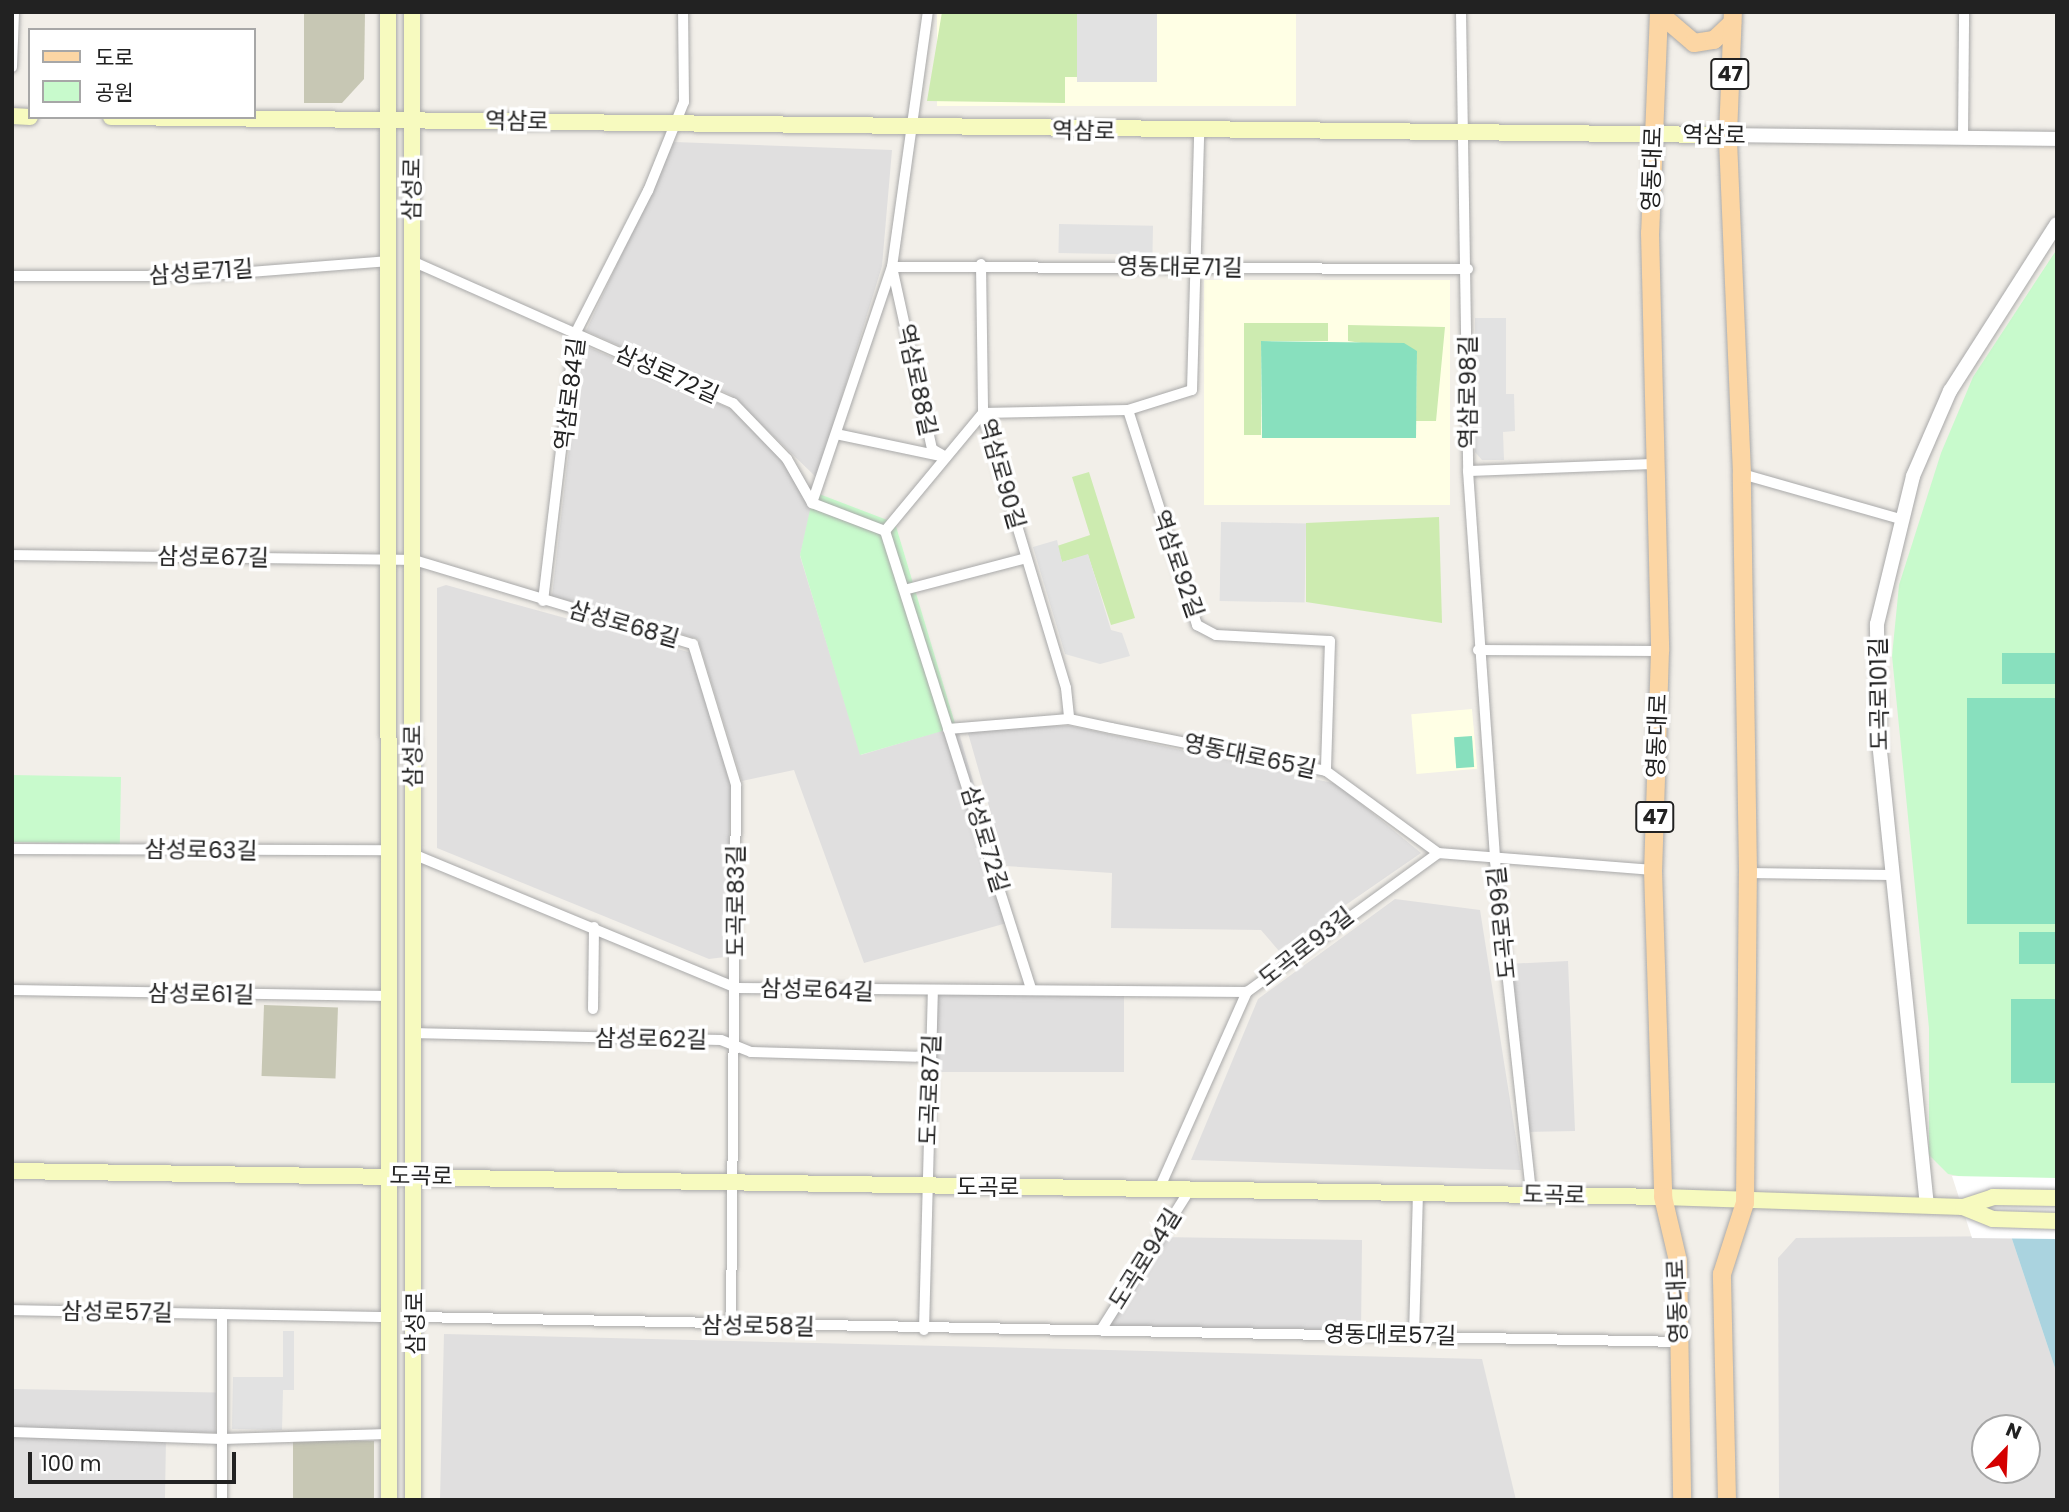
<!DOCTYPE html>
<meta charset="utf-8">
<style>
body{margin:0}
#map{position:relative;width:2069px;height:1512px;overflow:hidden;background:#f2efe9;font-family:Poppins,"Noto Sans KR",sans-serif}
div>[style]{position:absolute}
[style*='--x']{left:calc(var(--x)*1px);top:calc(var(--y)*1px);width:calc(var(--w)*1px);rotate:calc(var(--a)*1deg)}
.residential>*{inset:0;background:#e0dfdf;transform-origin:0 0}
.education>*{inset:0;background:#ffffe5;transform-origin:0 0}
.construction>*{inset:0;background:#c7c7b4;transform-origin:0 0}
.grass>*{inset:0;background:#cdebb0}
.park>*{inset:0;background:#c8facc;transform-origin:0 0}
.pitch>*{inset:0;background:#88e0be;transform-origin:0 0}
.parking>*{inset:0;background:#e2e2e2;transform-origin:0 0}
.water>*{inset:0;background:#aad3df}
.pier>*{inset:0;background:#fff}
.roads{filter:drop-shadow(0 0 2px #a9a9a9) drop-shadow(0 0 2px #a9a9a9)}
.minor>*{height:10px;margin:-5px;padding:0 5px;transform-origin:5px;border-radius:5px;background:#fff}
.tertiary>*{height:14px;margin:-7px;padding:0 7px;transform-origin:7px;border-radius:7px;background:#fff}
.secondary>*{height:16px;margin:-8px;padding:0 8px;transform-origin:8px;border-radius:8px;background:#f7fabf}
.primary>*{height:18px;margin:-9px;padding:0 9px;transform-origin:9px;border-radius:9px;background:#fcd6a4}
span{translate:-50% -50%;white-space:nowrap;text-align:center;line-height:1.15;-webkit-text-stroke:7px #fff;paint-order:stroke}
.shield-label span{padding:2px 5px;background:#fff;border:2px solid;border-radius:5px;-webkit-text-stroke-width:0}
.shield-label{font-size:21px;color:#222;font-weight:700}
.street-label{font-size:23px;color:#222}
.frame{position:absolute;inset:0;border:14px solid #222;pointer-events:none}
.legend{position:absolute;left:28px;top:28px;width:228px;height:91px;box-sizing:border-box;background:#fff;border:2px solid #a7a7a7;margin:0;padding:9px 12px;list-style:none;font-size:21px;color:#222}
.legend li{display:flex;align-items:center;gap:14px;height:35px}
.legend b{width:35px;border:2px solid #a7a7a7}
.north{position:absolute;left:1971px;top:1414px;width:70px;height:70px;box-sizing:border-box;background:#fff;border:2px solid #a7a7a7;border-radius:50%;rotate:23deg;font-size:19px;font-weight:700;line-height:28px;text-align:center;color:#222}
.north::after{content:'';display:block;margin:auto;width:24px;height:32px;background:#d40000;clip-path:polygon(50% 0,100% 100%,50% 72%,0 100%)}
.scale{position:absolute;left:28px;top:1452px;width:208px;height:32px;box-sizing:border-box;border:4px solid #222;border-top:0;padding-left:9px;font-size:21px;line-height:24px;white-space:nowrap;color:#222;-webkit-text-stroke:5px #fff;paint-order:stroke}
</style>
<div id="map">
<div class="residential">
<i style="clip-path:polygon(674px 142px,892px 150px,882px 266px,817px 478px,731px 395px,586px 331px)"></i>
<i style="clip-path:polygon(581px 344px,731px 409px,815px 493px,800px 556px,861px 755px,957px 726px,1014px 921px,864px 963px,794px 770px,742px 781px,698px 639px,552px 596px)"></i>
<i style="clip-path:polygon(446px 585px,692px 653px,731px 787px,725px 957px,709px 959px,437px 848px,437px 588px)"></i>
<i style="clip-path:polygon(966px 726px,1071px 726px,1337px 784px,1421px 853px,1279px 951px,1261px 930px,1111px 928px,1112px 873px,1006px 866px)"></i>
<i style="clip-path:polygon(1395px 899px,1480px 910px,1521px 1170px,1191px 1160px,1258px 999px)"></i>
<i style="clip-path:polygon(1568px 961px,1575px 1131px,1523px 1132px,1506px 964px)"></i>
<i style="left:933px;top:993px;width:191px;height:79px"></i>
<i style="clip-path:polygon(evenodd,2011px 1236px,2057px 1374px,2057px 1500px,1779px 1500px,1778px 1258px,1796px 1238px,2011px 1236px,1985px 1428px,2027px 1428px,2027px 1470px,1985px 1470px,1985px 1428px)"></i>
<i style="clip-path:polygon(1159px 1237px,1362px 1240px,1361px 1333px,1101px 1330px)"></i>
<i style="clip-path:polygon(444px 1334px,1482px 1359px,1516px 1500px,440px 1500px)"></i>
<i style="left:12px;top:1389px;width:204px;height:40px;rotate:1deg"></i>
<i style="left:12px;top:1437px;width:154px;height:63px;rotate:1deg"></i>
</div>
<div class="education">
<i style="left:937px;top:12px;width:359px;height:94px"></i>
<i style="left:1204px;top:280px;width:246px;height:225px"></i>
<i style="left:1472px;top:709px;width:60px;height:61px;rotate:85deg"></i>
</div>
<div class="construction">
<i style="clip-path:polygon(304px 12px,365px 12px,364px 79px,342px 103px,304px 103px)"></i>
<i style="left:264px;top:1005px;width:74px;height:71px;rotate:2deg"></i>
<i style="left:293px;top:1441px;width:81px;height:59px"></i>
</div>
<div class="grass">
<i style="clip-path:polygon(942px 12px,1077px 12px,1078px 77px,1065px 77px,1065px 103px,927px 101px)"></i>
<i style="clip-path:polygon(1244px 323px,1328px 323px,1328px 341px,1261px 341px,1261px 435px,1244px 435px)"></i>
<i style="clip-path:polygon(1348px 325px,1445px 327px,1436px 421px,1416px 421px,1417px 351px,1348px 341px)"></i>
<i style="clip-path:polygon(1089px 472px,1135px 618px,1111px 625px,1088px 555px,1062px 562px,1057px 546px,1090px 535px,1072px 477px)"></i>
<i style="clip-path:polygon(1439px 517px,1442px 623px,1306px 602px,1306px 523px)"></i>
</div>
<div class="park">
<i style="clip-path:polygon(2057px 249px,2057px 1180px,1974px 1179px,1948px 1174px,1929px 1155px,1929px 1028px,1892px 656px,1899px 585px,1941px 453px,1973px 377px)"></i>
<i style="clip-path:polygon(814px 492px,895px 523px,956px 727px,860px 755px,800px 555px)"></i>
<i style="left:12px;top:775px;width:109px;height:67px;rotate:1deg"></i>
</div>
<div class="pitch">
<i style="clip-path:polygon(1261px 341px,1404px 343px,1417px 351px,1416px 438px,1262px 438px)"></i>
<i style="left:2057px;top:653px;width:31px;height:55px;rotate:90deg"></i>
<i style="left:2057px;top:698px;width:226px;height:90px;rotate:90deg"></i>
<i style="left:1472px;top:736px;width:31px;height:18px;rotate:86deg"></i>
<i style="left:2057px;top:932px;width:32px;height:38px;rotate:90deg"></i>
<i style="left:2057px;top:999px;width:84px;height:46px;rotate:90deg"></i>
</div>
<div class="parking">
<i style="left:1077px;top:12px;width:80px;height:70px"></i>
<i style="left:1059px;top:224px;width:94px;height:29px;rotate:1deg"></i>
<i style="clip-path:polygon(1475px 318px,1506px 318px,1506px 394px,1514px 394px,1515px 431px,1503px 432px,1504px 460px,1482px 460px,1475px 452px)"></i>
<i style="left:1221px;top:522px;width:85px;height:79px;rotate:1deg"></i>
<i style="clip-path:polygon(1057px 540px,1062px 562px,1088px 554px,1111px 630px,1122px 633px,1130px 656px,1100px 664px,1065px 654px,1033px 547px)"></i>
<i style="clip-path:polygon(283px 1331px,294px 1331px,294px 1390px,283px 1390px,282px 1430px,232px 1429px,233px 1377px,283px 1377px)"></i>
</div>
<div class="water">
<i style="clip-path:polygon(2011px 1236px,2057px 1237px,2057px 1374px)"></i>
</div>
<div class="pier">
<i style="clip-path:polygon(1952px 1176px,2057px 1178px,2057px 1239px,1972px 1238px)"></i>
</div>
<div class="roads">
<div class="minor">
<i style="--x:1461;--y:12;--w:459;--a:89.1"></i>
<i style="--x:1468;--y:471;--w:391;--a:86"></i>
<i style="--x:1495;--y:861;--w:336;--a:83.8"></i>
<i style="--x:12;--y:67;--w:55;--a:-87.9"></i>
<i style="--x:1963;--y:138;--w:126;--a:-89.5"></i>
<i style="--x:412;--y:261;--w:351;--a:23.9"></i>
<i style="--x:733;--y:403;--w:78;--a:46"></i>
<i style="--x:787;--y:459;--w:51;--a:60.4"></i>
<i style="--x:812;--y:503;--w:78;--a:21"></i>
<i style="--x:885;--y:531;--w:481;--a:72.3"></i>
<i style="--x:981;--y:264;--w:149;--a:89.2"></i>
<i style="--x:983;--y:413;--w:287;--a:73.2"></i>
<i style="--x:1066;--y:688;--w:31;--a:84"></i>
<i style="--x:12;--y:276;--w:187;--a:0"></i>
<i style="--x:199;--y:276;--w:191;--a:-4.5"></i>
<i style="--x:1128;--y:410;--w:226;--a:72.2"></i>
<i style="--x:1197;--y:625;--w:21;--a:28"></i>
<i style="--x:1216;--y:635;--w:114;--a:3"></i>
<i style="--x:1330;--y:641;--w:130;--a:91.8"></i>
<i style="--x:836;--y:434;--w:106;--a:11.9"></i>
<i style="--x:946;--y:457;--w:16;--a:-150"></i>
<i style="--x:932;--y:449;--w:186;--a:-102.4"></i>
<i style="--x:892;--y:267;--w:576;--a:0.2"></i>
<i style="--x:1468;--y:471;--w:186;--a:-2.2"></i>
<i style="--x:1742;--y:474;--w:164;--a:15.9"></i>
<i style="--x:812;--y:503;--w:249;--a:-71.3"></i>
<i style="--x:892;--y:267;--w:258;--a:-82"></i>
<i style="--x:885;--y:531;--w:153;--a:-50.3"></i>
<i style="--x:983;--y:413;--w:145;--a:-1.2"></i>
<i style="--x:1128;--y:410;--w:67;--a:-17.4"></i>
<i style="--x:1192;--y:390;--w:258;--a:-88.4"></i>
<i style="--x:12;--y:555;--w:402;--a:0.7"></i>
<i style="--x:414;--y:560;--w:291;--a:16.8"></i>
<i style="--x:693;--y:644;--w:147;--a:73"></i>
<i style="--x:736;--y:785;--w:541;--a:90.53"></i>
<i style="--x:908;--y:589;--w:122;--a:-14.7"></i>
<i style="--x:543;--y:601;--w:269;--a:-83.2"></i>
<i style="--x:575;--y:334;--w:161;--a:-63"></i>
<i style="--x:648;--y:191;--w:96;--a:-68"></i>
<i style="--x:684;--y:102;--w:90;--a:-90.6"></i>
<i style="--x:1478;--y:650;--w:182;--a:0.3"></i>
<i style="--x:948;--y:729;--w:121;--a:-4.7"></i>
<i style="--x:1069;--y:719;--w:43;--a:12.1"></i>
<i style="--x:1111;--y:728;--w:219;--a:11.3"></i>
<i style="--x:1326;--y:771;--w:139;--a:36.2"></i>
<i style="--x:1438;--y:853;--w:216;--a:4.5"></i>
<i style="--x:12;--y:849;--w:378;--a:0.2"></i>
<i style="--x:413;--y:854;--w:350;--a:22.5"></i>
<i style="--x:736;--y:988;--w:511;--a:0.45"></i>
<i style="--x:1748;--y:873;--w:143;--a:0.8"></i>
<i style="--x:12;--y:990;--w:378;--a:0.9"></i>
<i style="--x:593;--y:1009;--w:82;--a:-89.3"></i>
<i style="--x:411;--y:1033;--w:310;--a:1.3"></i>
<i style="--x:721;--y:1040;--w:32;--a:22"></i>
<i style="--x:751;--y:1052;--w:180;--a:1.6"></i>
<i style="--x:1160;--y:1187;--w:214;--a:-66"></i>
<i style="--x:1247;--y:992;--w:236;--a:-36"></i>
<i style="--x:12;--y:1310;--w:376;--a:1.1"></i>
<i style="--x:222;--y:1314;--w:186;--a:90"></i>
<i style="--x:416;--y:1317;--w:1263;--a:1.13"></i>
<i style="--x:924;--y:1330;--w:337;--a:-88.5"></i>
<i style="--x:1101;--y:1330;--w:167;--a:-57.7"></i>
<i style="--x:1414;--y:1336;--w:144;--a:-88.4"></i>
<i style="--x:12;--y:1432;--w:210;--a:1.9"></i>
<i style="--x:222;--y:1439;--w:166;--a:-1.7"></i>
</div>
<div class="tertiary">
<i style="--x:1728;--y:135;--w:329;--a:0.7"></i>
<i style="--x:1927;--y:1206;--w:464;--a:-95.9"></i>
<i style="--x:1879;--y:744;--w:120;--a:-91"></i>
<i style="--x:1877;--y:624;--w:152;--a:-76.3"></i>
<i style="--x:1913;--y:476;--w:93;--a:-66.5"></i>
<i style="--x:1950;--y:391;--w:198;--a:-57.4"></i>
</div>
<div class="secondary">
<i style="--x:388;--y:12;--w:1488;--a:89.96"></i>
<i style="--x:412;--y:12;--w:1488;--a:89.96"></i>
<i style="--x:12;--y:116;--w:18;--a:3"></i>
<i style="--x:111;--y:117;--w:1617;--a:0.64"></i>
<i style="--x:12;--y:1171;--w:1651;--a:0.9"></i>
<i style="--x:1663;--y:1197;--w:300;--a:1.9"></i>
<i style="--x:1963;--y:1207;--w:32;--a:22"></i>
<i style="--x:1993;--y:1219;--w:64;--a:1.8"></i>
<i style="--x:1963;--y:1207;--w:32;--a:-18"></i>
<i style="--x:1993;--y:1197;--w:64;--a:0.9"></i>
</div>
<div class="primary">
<i style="--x:1659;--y:12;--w:221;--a:92.3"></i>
<i style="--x:1650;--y:233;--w:418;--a:88.6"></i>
<i style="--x:1660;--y:651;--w:219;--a:91.8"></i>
<i style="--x:1653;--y:870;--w:327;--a:88.2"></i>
<i style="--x:1663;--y:1197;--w:66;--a:76.8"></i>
<i style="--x:1678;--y:1261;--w:239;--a:89"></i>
<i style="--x:1659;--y:13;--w:46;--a:40.6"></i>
<i style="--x:1694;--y:43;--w:20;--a:-9"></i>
<i style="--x:1714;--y:40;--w:25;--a:-43"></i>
<i style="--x:1727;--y:1500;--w:226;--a:-91.3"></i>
<i style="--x:1722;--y:1274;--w:75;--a:-72.1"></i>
<i style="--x:1745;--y:1203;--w:330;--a:-89.5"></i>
<i style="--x:1748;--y:873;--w:399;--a:-90.9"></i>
<i style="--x:1742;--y:474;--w:339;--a:-92.4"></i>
<i style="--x:1728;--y:135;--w:123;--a:-87.7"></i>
</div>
</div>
<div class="shield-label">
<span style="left:1730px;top:74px">47</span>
<span style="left:1655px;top:817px">47</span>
</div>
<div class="street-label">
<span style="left:517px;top:121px;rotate:1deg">역삼로</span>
<span style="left:1084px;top:131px;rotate:1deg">역삼로</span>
<span style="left:1714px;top:135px;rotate:1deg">역삼로</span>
<span style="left:1652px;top:169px;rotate:-88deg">영동대로</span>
<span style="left:412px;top:189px;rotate:-89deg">삼성로</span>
<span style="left:1180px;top:267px;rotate:1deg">영동대로71길</span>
<span style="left:201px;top:272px;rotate:-4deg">삼성로71길</span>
<span style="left:667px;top:374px;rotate:24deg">삼성로72길</span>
<span style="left:917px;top:380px;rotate:78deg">역삼로88길</span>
<span style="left:1468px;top:392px;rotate:-90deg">역삼로98길</span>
<span style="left:570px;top:394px;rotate:-83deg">역삼로84길</span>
<span style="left:1002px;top:474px;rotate:74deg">역삼로90길</span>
<span style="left:213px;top:557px;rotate:1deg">삼성로67길</span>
<span style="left:1178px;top:564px;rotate:71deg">역삼로92길</span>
<span style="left:624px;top:624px;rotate:16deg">삼성로68길</span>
<span style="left:1879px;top:694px;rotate:-91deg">도곡로101길</span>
<span style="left:1657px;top:736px;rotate:-88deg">영동대로</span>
<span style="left:413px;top:756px;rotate:-90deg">삼성로</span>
<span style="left:1250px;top:756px;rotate:12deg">영동대로65길</span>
<span style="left:985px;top:839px;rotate:73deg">삼성로72길</span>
<span style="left:201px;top:850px;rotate:1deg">삼성로63길</span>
<span style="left:736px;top:901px;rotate:-90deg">도곡로83길</span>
<span style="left:1502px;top:923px;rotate:-96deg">도곡로99길</span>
<span style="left:1306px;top:947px;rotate:-38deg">도곡로93길</span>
<span style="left:817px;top:990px;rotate:2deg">삼성로64길</span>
<span style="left:201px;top:994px;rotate:1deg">삼성로61길</span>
<span style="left:651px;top:1039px;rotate:1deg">삼성로62길</span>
<span style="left:930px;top:1090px;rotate:-88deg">도곡로87길</span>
<span style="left:421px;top:1176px;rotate:1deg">도곡로</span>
<span style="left:988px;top:1187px">도곡로</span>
<span style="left:1554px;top:1195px;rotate:1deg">도곡로</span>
<span style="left:1145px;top:1259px;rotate:-58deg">도곡로94길</span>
<span style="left:1677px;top:1301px;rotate:-92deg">영동대로</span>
<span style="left:117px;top:1312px;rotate:1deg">삼성로57길</span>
<span style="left:415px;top:1323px;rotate:-90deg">삼성로</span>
<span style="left:758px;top:1326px;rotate:1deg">삼성로58길</span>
<span style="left:1390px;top:1335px;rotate:1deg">영동대로57길</span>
</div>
<div class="frame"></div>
<ul class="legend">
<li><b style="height:9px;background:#fcd6a4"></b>도로</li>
<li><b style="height:19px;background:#c8facc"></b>공원</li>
</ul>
<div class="north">N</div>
<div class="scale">100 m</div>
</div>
